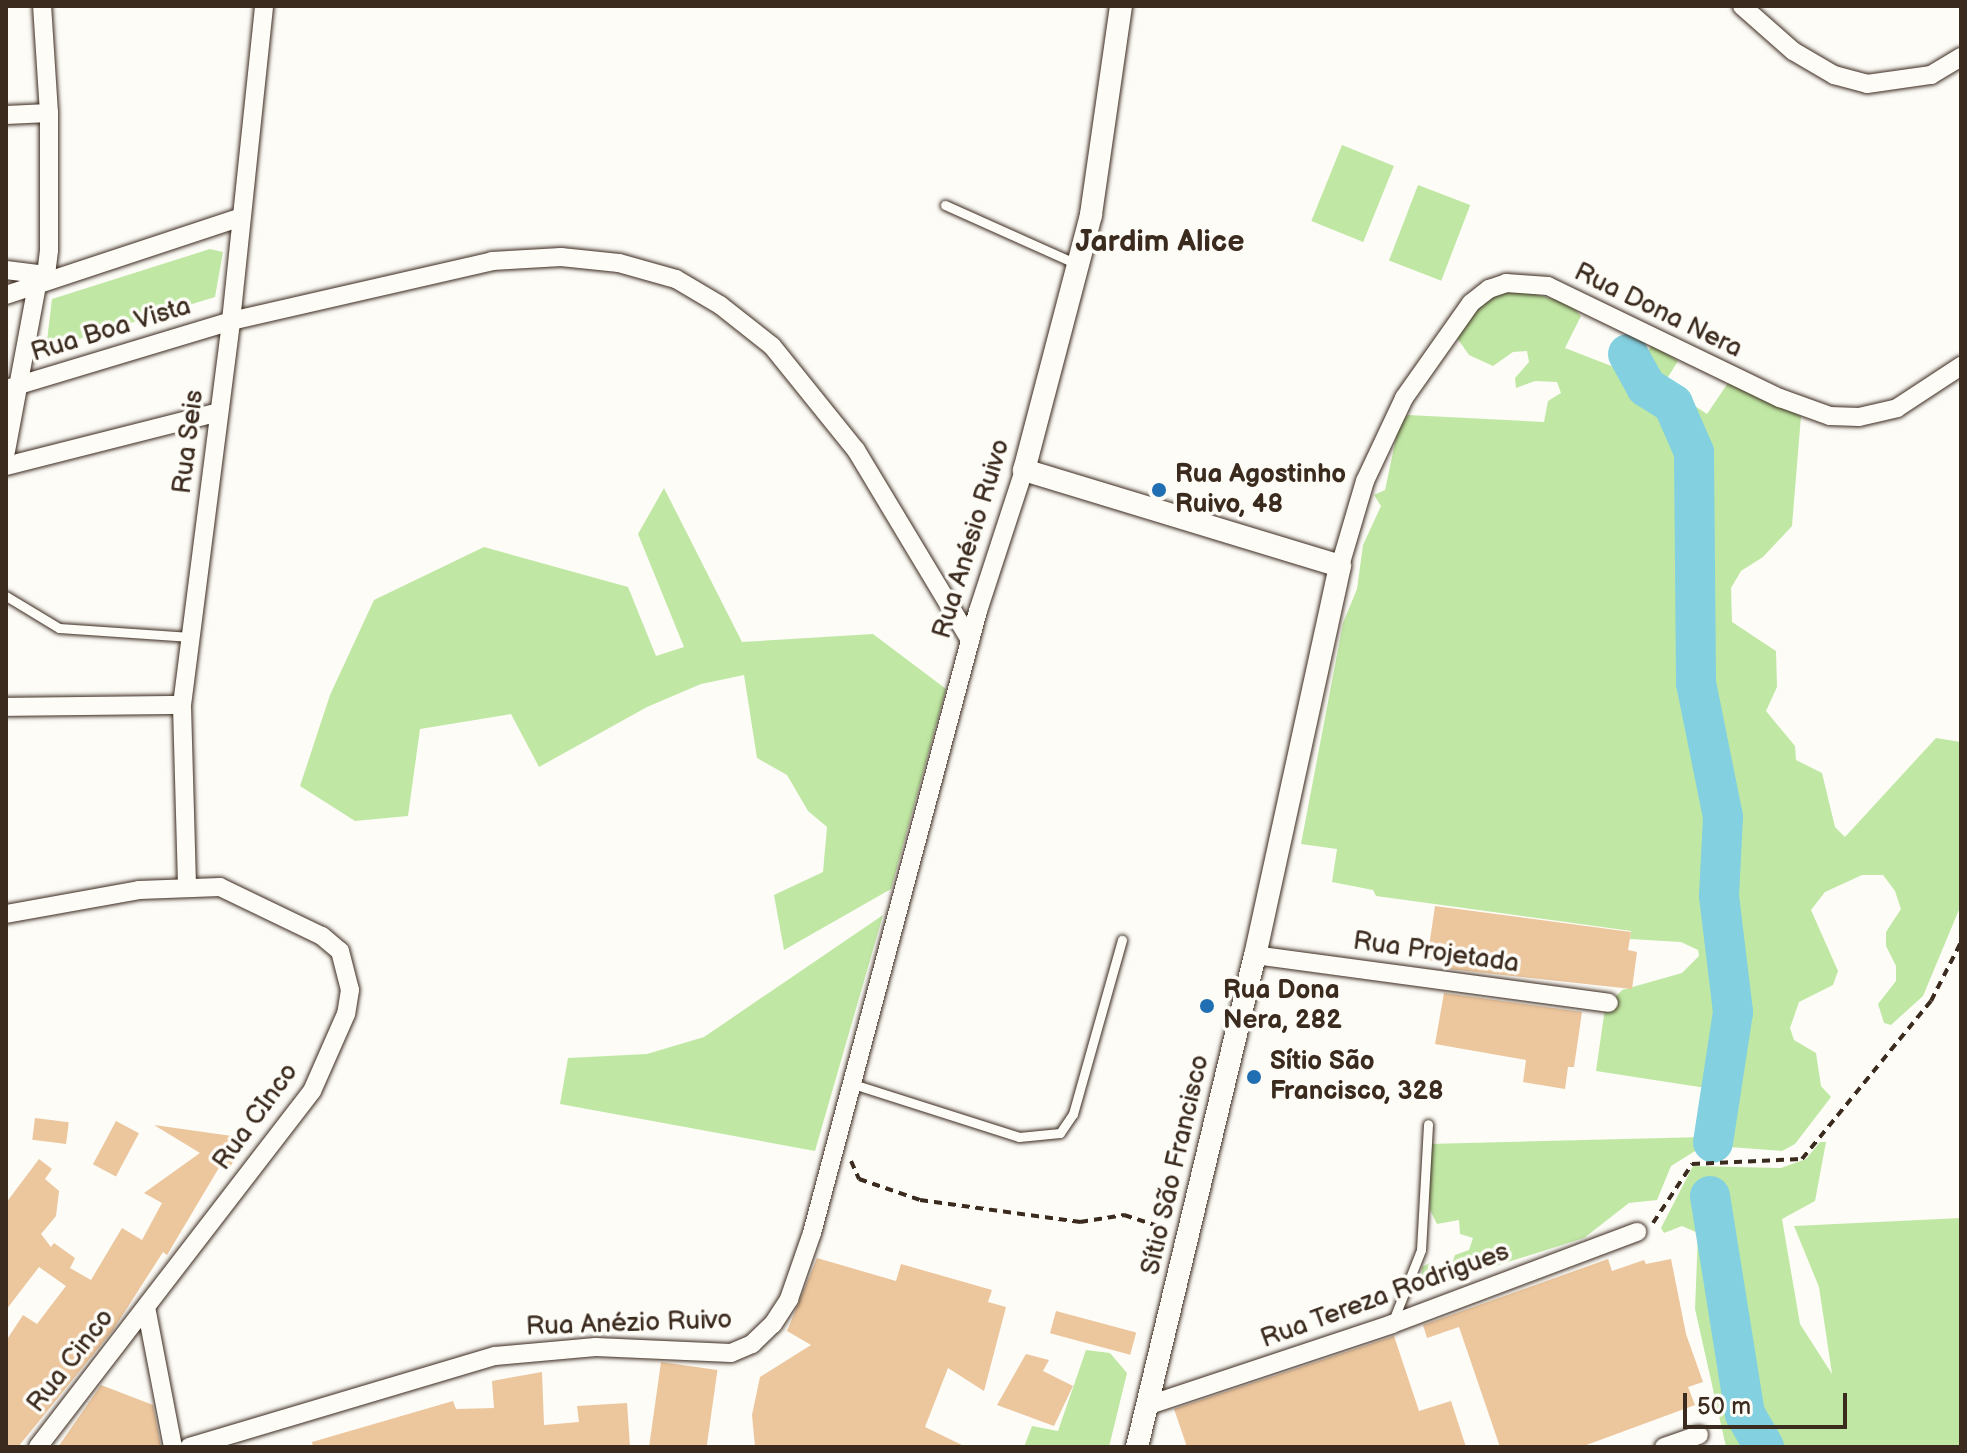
<!DOCTYPE html>
<meta charset="utf-8">
<style>
body{margin:0}
#map{position:relative;width:1967px;height:1453px;overflow:hidden;background:#fdfcf7;font-family:"Balsamiq Sans",sans-serif}
div>[style]{position:absolute}
[style*='--x']{left:calc(var(--x)*1px);top:calc(var(--y)*1px);width:calc(var(--w)*1px);rotate:calc(var(--a)*1deg)}
.green>*{inset:0;background:#c0e8a4;transform-origin:0 0}
.river>*{height:40px;margin:-20px;padding:0 20px;transform-origin:20px;border-radius:20px;background:#82d0e0}
.building>*{inset:0;background:#ecc69d;transform-origin:0 0}
.path>*{height:4px;margin-top:-2px;transform-origin:0;background:repeating-linear-gradient(90deg,#3b2a1e 0 8px,transparent 0 14px)}
.roads{filter:drop-shadow(0 0 2px #3b2a1e) drop-shadow(0 0 2px #3b2a1e)}
.service>*{height:9px;margin:-4.5px;padding:0 4.5px;transform-origin:4.5px;border-radius:4.5px;background:#fdfcf7}
.minor>*{height:18px;margin:-9px;padding:0 9px;transform-origin:9px;border-radius:9px;background:#fdfcf7}
.tertiary>*{height:22px;margin:-11px;padding:0 11px;transform-origin:11px;border-radius:11px;background:#fdfcf7}
.dots>*{width:22px;height:22px;translate:-50% -50%;box-sizing:border-box;border:4px solid #fdfcf7;border-radius:50%}
span{translate:-50% -50%;white-space:nowrap;text-align:center;line-height:1.15;-webkit-text-stroke:7px #fdfcf7;paint-order:stroke}
.street-label{font-size:26px;color:#3b2a1e}
.poi-label{font-size:26px;color:#3b2a1e;font-weight:700}
.left{translate:0 -50%;text-align:left}
.quarter-label{font-size:30px;color:#3b2a1e;font-weight:700}
.frame{position:absolute;inset:0;border:8px solid #3b2a1e;pointer-events:none}
.scale{position:absolute;left:1683px;top:1393px;width:164px;height:36px;box-sizing:border-box;border:4px solid #3b2a1e;border-top:0;padding-left:10px;font-size:24px;line-height:28px;white-space:nowrap;color:#3b2a1e;-webkit-text-stroke:6px #fdfcf7;paint-order:stroke}
</style>
<div id="map">
<div class="green">
<i style="left:1342px;top:145px;width:56px;height:82px;rotate:22deg"></i>
<i style="left:1418px;top:185px;width:56px;height:81px;rotate:21deg"></i>
<i style="clip-path:polygon(210px 249px,223px 252px,215px 297px,46px 349px,52px 299px)"></i>
<i style="clip-path:polygon(1516px 289px,1568px 303px,1581px 316px,1565px 348px,1632px 374px,1652px 345px,1678px 361px,1663px 385px,1707px 414px,1728px 383px,1801px 416px,1792px 526px,1763px 557px,1741px 571px,1731px 588px,1732px 622px,1776px 651px,1777px 687px,1766px 711px,1795px 746px,1796px 760px,1822px 773px,1835px 827px,1845px 837px,1936px 738px,1961px 742px,1961px 905px,1923px 996px,1891px 1025px,1884px 1023px,1878px 1004px,1896px 981px,1896px 966px,1886px 946px,1886px 932px,1901px 909px,1895px 891px,1883px 875px,1862px 875px,1825px 892px,1811px 910px,1838px 971px,1833px 985px,1799px 1002px,1790px 1028px,1794px 1040px,1816px 1053px,1821px 1086px,1831px 1097px,1795px 1144px,1782px 1151px,1729px 1147px,1704px 1138px,1700px 1148px,1671px 1166px,1657px 1200px,1629px 1203px,1584px 1238px,1426px 1288px,1421px 1285px,1422px 1267px,1430px 1263px,1437px 1273px,1448px 1276px,1455px 1255px,1469px 1250px,1473px 1238px,1460px 1234px,1459px 1220px,1437px 1224px,1430px 1210px,1428px 1144px,1704px 1137px,1708px 1096px,1706px 1088px,1596px 1071px,1605px 1008px,1622px 990px,1682px 973px,1699px 956px,1698px 950px,1681px 942px,1630px 939px,1631px 931px,1376px 896px,1373px 890px,1332px 882px,1337px 849px,1301px 844px,1343px 623px,1357px 589px,1363px 545px,1381px 506px,1374px 495px,1385px 490px,1399px 424px,1408px 415px,1544px 422px,1548px 401px,1561px 393px,1557px 382px,1535px 381px,1516px 388px,1515px 378px,1529px 362px,1527px 351px,1513px 352px,1493px 366px,1469px 355px,1457px 338px,1470px 314px,1490px 295px)"></i>
<i style="clip-path:polygon(664px 488px,742px 642px,873px 634px,946px 689px,891px 889px,784px 950px,774px 895px,823px 872px,827px 827px,808px 811px,787px 775px,757px 758px,744px 675px,701px 684px,647px 707px,539px 767px,511px 714px,420px 729px,408px 816px,355px 821px,300px 786px,330px 695px,374px 600px,484px 547px,628px 587px,656px 656px,684px 647px,638px 534px)"></i>
<i style="clip-path:polygon(883px 915px,815px 1151px,560px 1104px,568px 1058px,647px 1054px,704px 1037px)"></i>
<i style="clip-path:polygon(1820px 1142px,1826px 1142px,1815px 1201px,1782px 1219px,1800px 1324px,1832px 1374px,1819px 1287px,1794px 1226px,1961px 1218px,1961px 1447px,1778px 1447px,1760px 1419px,1740px 1358px,1722px 1214px,1711px 1202px,1700px 1222px,1703px 1269px,1737px 1420px,1753px 1447px,1726px 1447px,1695px 1309px,1698px 1233px,1682px 1226px,1664px 1233px,1661px 1228px,1693px 1166px,1781px 1168px,1806px 1159px)"></i>
<i style="clip-path:polygon(1086px 1350px,1110px 1353px,1127px 1373px,1109px 1447px,1024px 1447px,1032px 1426px,1058px 1431px)"></i>
</div>
<div class="river">
<i style="--x:1628;--y:354;--w:38;--a:61"></i>
<i style="--x:1646;--y:387;--w:32;--a:32"></i>
<i style="--x:1673;--y:404;--w:52;--a:66.4"></i>
<i style="--x:1694;--y:452;--w:231;--a:89.5"></i>
<i style="--x:1696;--y:683;--w:137;--a:78.6"></i>
<i style="--x:1723;--y:817;--w:79;--a:92.9"></i>
<i style="--x:1719;--y:896;--w:117;--a:83.1"></i>
<i style="--x:1733;--y:1012;--w:132;--a:98.7"></i>
<i style="--x:1710;--y:1196;--w:221;--a:80.9"></i>
<i style="--x:1745;--y:1414;--w:38;--a:60"></i>
</div>
<div class="building">
<i style="clip-path:polygon(1435px 906px,1631px 932px,1628px 950px,1637px 952px,1632px 989px,1448px 969px,1448px 963px,1427px 960px)"></i>
<i style="clip-path:polygon(1444px 993px,1582px 1012px,1574px 1067px,1568px 1067px,1565px 1089px,1523px 1082px,1526px 1060px,1435px 1044px)"></i>
<i style="left:35px;top:1118px;width:34px;height:22px;rotate:7deg"></i>
<i style="left:116px;top:1121px;width:26px;height:49px;rotate:28deg"></i>
<i style="clip-path:polygon(154px 1125px,246px 1138px,228px 1171px,220px 1166px,167px 1255px,163px 1252px,113px 1330px,18px 1447px,6px 1447px,6px 1341px,23px 1315px,37px 1324px,66px 1286px,39px 1267px,6px 1310px,6px 1203px,39px 1159px,52px 1169px,45px 1179px,59px 1191px,56px 1216px,41px 1234px,51px 1247px,54px 1243px,75px 1258px,70px 1268px,91px 1280px,122px 1228px,142px 1240px,162px 1203px,144px 1193px,200px 1153px)"></i>
<i style="clip-path:polygon(817px 1258px,896px 1281px,901px 1264px,992px 1290px,988px 1302px,1006px 1307px,984px 1391px,948px 1368px,925px 1427px,966px 1447px,755px 1447px,752px 1415px,760px 1377px,811px 1345px,787px 1331px)"></i>
<i style="clip-path:polygon(1608px 1259px,1612px 1271px,1644px 1260px,1646px 1264px,1671px 1259px,1686px 1334px,1703px 1382px,1688px 1387px,1695px 1405px,1581px 1447px,1500px 1447px,1459px 1327px,1427px 1338px,1423px 1325px)"></i>
<i style="left:1056px;top:1311px;width:83px;height:23px;rotate:15deg"></i>
<i style="clip-path:polygon(1394px 1336px,1419px 1411px,1451px 1401px,1466px 1447px,1187px 1447px,1174px 1409px)"></i>
<i style="clip-path:polygon(1026px 1354px,1049px 1360px,1043px 1371px,1073px 1386px,1054px 1426px,997px 1405px)"></i>
<i style="left:661px;top:1362px;width:57px;height:86px;rotate:8deg"></i>
<i style="clip-path:polygon(542px 1372px,544px 1425px,579px 1422px,577px 1406px,627px 1403px,630px 1447px,313px 1447px,312px 1442px,453px 1401px,456px 1409px,494px 1408px,492px 1381px)"></i>
<i style="clip-path:polygon(101px 1385px,153px 1405px,161px 1447px,58px 1447px)"></i>
</div>
<div class="path">
<i style="--x:851;--y:1161;--w:20;--a:66"></i>
<i style="--x:859;--y:1179;--w:65;--a:19"></i>
<i style="--x:920;--y:1200;--w:162;--a:7.8"></i>
<i style="--x:1080;--y:1222;--w:45;--a:-9"></i>
<i style="--x:1124;--y:1215;--w:45;--a:18"></i>
<i style="--x:1653;--y:1223;--w:71;--a:-56.5"></i>
<i style="--x:1692;--y:1164;--w:110;--a:-2.6"></i>
<i style="--x:1802;--y:1159;--w:204;--a:-50.8"></i>
<i style="--x:1931;--y:1001;--w:66;--a:-63"></i>
</div>
<div class="roads">
<div class="service">
<i style="--x:945;--y:205;--w:145;--a:24.1"></i>
<i style="--x:6;--y:596;--w:62;--a:31.1"></i>
<i style="--x:59;--y:628;--w:132;--a:3.9"></i>
<i style="--x:853;--y:1084;--w:174;--a:17.7"></i>
<i style="--x:1019;--y:1137;--w:41;--a:-5.6"></i>
<i style="--x:1060;--y:1133;--w:23;--a:-56"></i>
<i style="--x:1073;--y:1114;--w:181;--a:-74.3"></i>
<i style="--x:1393;--y:1321;--w:76;--a:-68.5"></i>
<i style="--x:1421;--y:1250;--w:126;--a:-86.8"></i>
</div>
<div class="minor">
<i style="--x:1742;--y:6;--w:68;--a:41.4"></i>
<i style="--x:1793;--y:51;--w:48;--a:30.3"></i>
<i style="--x:1834;--y:75;--w:34;--a:15"></i>
<i style="--x:1867;--y:84;--w:65;--a:-8"></i>
<i style="--x:1931;--y:75;--w:35;--a:-31"></i>
<i style="--x:6;--y:115;--w:43;--a:-2.7"></i>
<i style="--x:6;--y:270;--w:40;--a:7.1"></i>
<i style="--x:6;--y:295;--w:245;--a:-18.3"></i>
<i style="--x:6;--y:389;--w:235;--a:-16.8"></i>
<i style="--x:231;--y:321;--w:268;--a:-12.9"></i>
<i style="--x:492;--y:261;--w:69;--a:-3.3"></i>
<i style="--x:561;--y:257;--w:58;--a:5.9"></i>
<i style="--x:619;--y:263;--w:59;--a:15.7"></i>
<i style="--x:676;--y:279;--w:51;--a:30.6"></i>
<i style="--x:720;--y:305;--w:66;--a:38.3"></i>
<i style="--x:772;--y:346;--w:134;--a:51.1"></i>
<i style="--x:856;--y:450;--w:222;--a:59"></i>
<i style="--x:6;--y:451;--w:169;--a:-79.4"></i>
<i style="--x:37;--y:285;--w:13;--a:-48"></i>
<i style="--x:46;--y:275;--w:25;--a:-83"></i>
<i style="--x:49;--y:250;--w:137;--a:-90"></i>
<i style="--x:49;--y:113;--w:107;--a:-93.7"></i>
<i style="--x:6;--y:466;--w:220;--a:-14.2"></i>
<i style="--x:1340;--y:566;--w:89;--a:-73.6"></i>
<i style="--x:1365;--y:481;--w:92;--a:-64.8"></i>
<i style="--x:1404;--y:398;--w:116;--a:-54.8"></i>
<i style="--x:1471;--y:303;--w:23;--a:-38"></i>
<i style="--x:1489;--y:289;--w:18;--a:-19"></i>
<i style="--x:1506;--y:283;--w:42;--a:4.1"></i>
<i style="--x:1548;--y:286;--w:258;--a:25.8"></i>
<i style="--x:1780;--y:398;--w:53;--a:19.8"></i>
<i style="--x:1830;--y:416;--w:29;--a:2"></i>
<i style="--x:1859;--y:417;--w:39;--a:-13"></i>
<i style="--x:1897;--y:408;--w:77;--a:-33.3"></i>
<i style="--x:6;--y:707;--w:176;--a:-0.7"></i>
<i style="--x:187;--y:885;--w:180;--a:-91.6"></i>
<i style="--x:182;--y:705;--w:387;--a:-82.7"></i>
<i style="--x:231;--y:321;--w:317;--a:-84"></i>
<i style="--x:6;--y:914;--w:135;--a:-10.2"></i>
<i style="--x:139;--y:890;--w:81;--a:-2.1"></i>
<i style="--x:220;--y:887;--w:113;--a:25.7"></i>
<i style="--x:322;--y:936;--w:23;--a:40"></i>
<i style="--x:340;--y:951;--w:40;--a:75.6"></i>
<i style="--x:350;--y:990;--w:24;--a:99"></i>
<i style="--x:346;--y:1014;--w:84;--a:113.8"></i>
<i style="--x:312;--y:1091;--w:449;--a:127.6"></i>
<i style="--x:1255;--y:955;--w:357;--a:7.7"></i>
<i style="--x:146;--y:1307;--w:143;--a:79.1"></i>
<i style="--x:1149;--y:1405;--w:256;--a:-18.4"></i>
<i style="--x:1392;--y:1324;--w:262;--a:-20.6"></i>
<i style="--x:189;--y:1447;--w:319;--a:-16.6"></i>
<i style="--x:495;--y:1356;--w:101;--a:-5.1"></i>
<i style="--x:596;--y:1347;--w:135;--a:2.5"></i>
<i style="--x:731;--y:1353;--w:23;--a:-23"></i>
<i style="--x:752;--y:1344;--w:29;--a:-44"></i>
<i style="--x:773;--y:1324;--w:30;--a:-57"></i>
<i style="--x:789;--y:1299;--w:70;--a:-70.8"></i>
<i style="--x:812;--y:1233;--w:644;--a:-75.06"></i>
<i style="--x:978;--y:611;--w:148;--a:-71.9"></i>
<i style="--x:1664;--y:1447;--w:37;--a:-19"></i>
</div>
<div class="tertiary">
<i style="--x:1121;--y:6;--w:211;--a:98.2"></i>
<i style="--x:1091;--y:215;--w:264;--a:104.7"></i>
<i style="--x:1024;--y:470;--w:330;--a:16.9"></i>
<i style="--x:1340;--y:566;--w:398;--a:102.3"></i>
<i style="--x:1255;--y:955;--w:506;--a:103.49"></i>
</div>
</div>
<div class="dots">
<i style="left:1159px;top:490px;background:#1f6fb2"></i>
<i style="left:1207px;top:1006px;background:#1f6fb2"></i>
<i style="left:1254px;top:1077px;background:#1f6fb2"></i>
</div>
<div class="street-label">
<span style="left:1658px;top:311px;rotate:26deg">Rua Dona Nera</span>
<span style="left:111px;top:330px;rotate:-17deg">Rua Boa Vista</span>
<span style="left:189px;top:442px;rotate:-83deg">Rua Seis</span>
<span style="left:972px;top:539px;rotate:-73deg">Rua Anésio Ruivo</span>
<span style="left:1436px;top:953px;rotate:8deg">Rua Projetada</span>
<span style="left:256px;top:1117px;rotate:-54deg">Rua CInco</span>
<span style="left:1176px;top:1165px;rotate:-77deg">Sítio São Francisco</span>
<span style="left:1385px;top:1296px;rotate:-20deg">Rua Tereza Rodrigues</span>
<span style="left:629px;top:1324px;rotate:-2deg">Rua Anézio Ruivo</span>
<span style="left:71px;top:1361px;rotate:-52deg">Rua Cinco</span>
</div>
<div class="poi-label">
<span class="left" style="left:1175px;top:490px">Rua Agostinho<br>Ruivo, 48</span>
<span class="left" style="left:1223px;top:1006px">Rua Dona<br>Nera, 282</span>
<span class="left" style="left:1270px;top:1077px">Sítio São<br>Francisco, 328</span>
</div>
<div class="quarter-label">
<span style="left:1160px;top:242px">Jardim Alice</span>
</div>
<div class="frame"></div>
<div class="scale">50 m</div>
</div>
